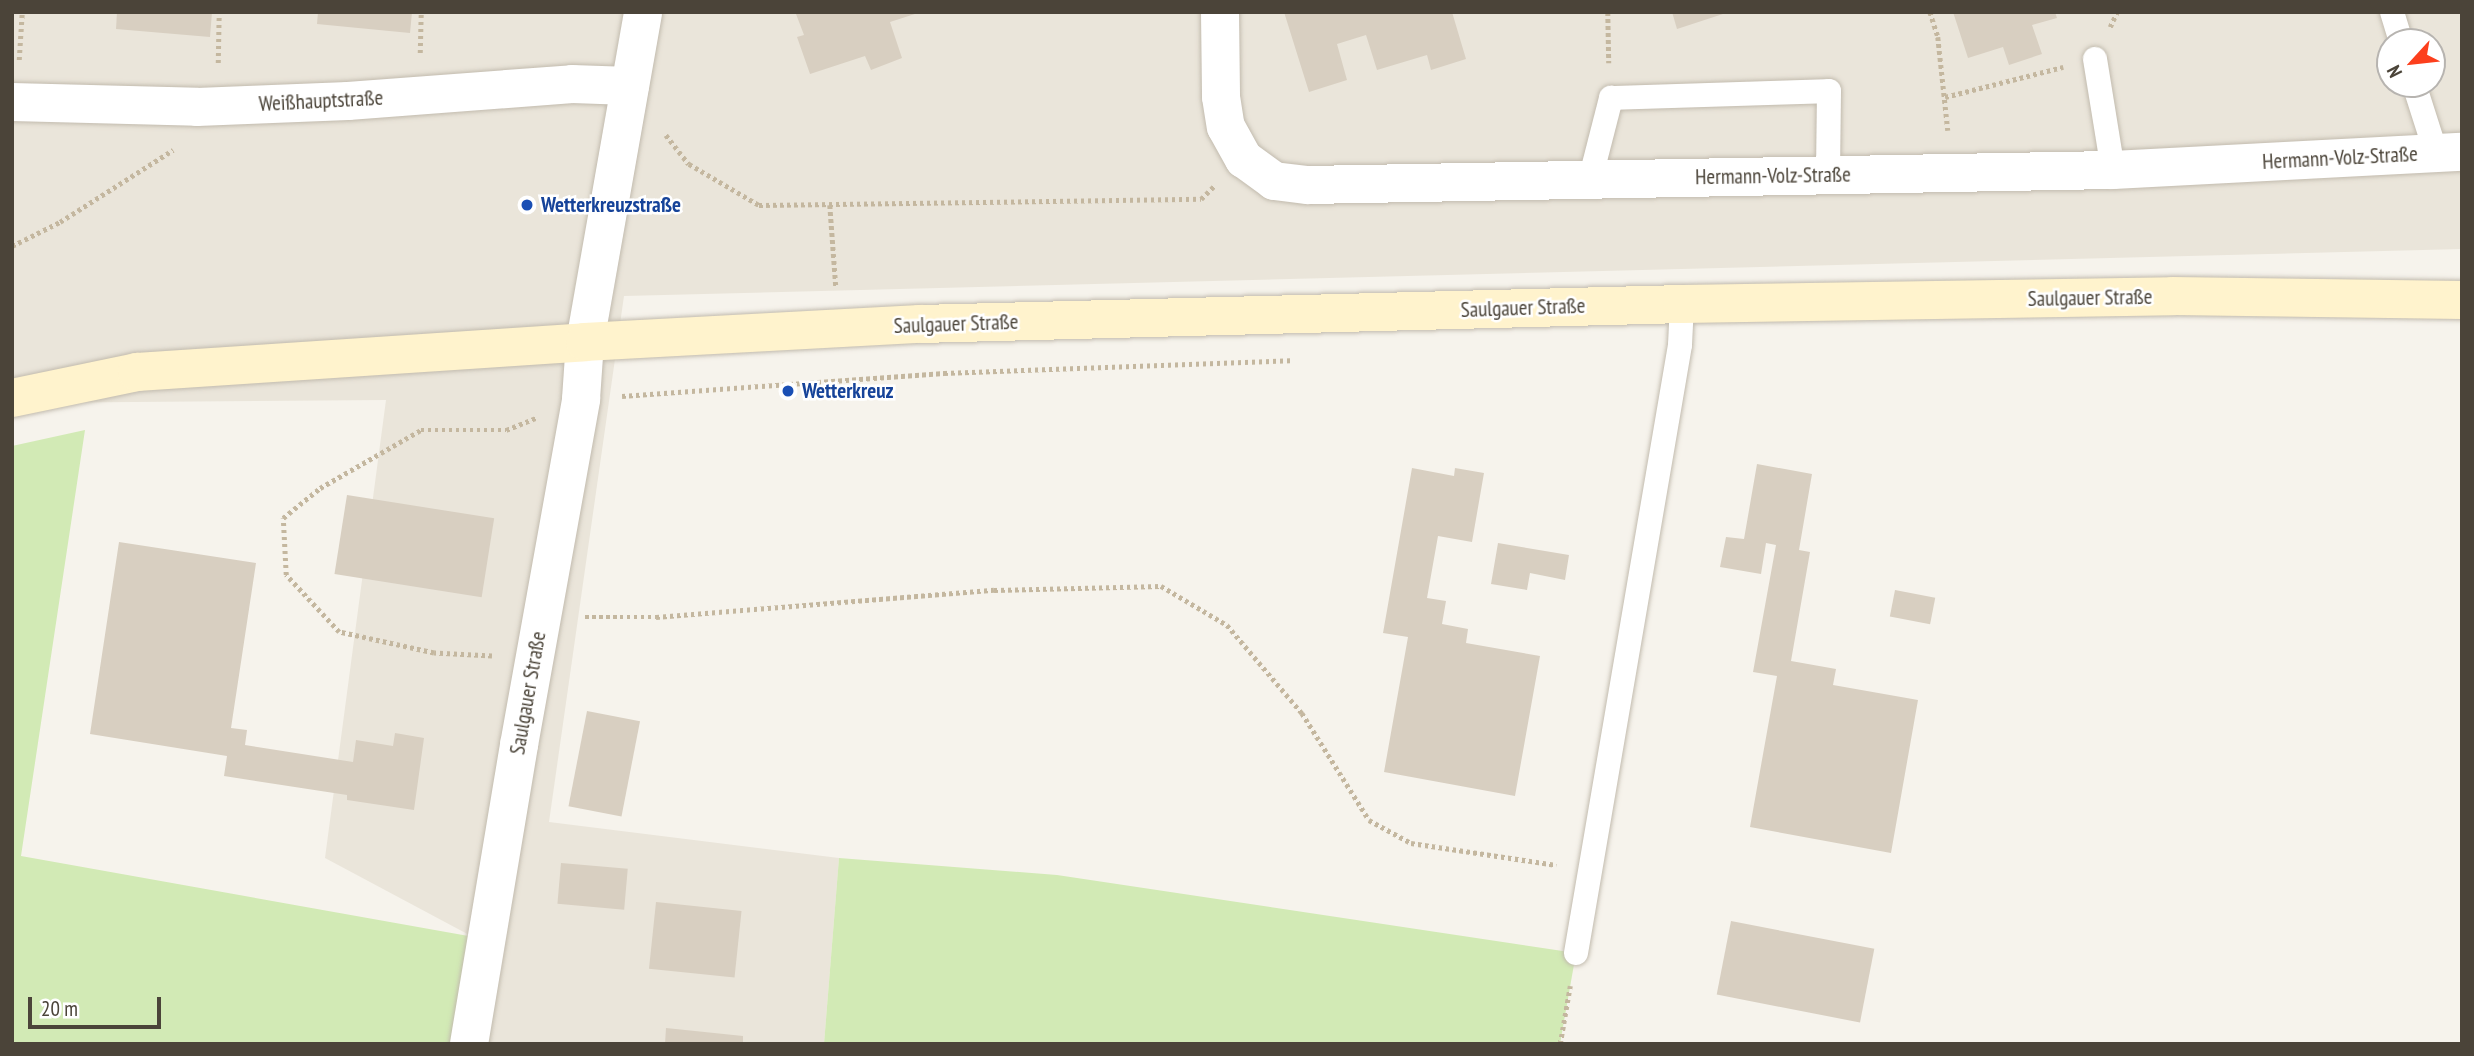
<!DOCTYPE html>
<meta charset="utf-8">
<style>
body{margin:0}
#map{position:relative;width:2474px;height:1056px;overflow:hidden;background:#f6f3ec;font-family:"PT Sans Narrow",sans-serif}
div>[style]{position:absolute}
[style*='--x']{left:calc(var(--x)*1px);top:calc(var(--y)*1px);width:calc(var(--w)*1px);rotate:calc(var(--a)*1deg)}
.residential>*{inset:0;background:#eae5da}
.green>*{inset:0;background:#d2eab5}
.building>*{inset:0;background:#d8cfc1;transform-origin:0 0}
.path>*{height:4.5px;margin-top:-2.25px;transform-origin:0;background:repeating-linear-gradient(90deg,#c4b79f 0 3.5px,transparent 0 7px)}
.roads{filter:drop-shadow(0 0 2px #c2bbae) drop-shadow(0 0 2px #c2bbae)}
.lane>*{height:24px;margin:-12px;padding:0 12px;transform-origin:12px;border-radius:12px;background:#fff}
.street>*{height:38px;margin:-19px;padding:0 19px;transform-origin:19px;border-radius:19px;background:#fff}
.secondary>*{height:38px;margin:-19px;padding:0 19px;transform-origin:19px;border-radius:19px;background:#fff3cd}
.dots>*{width:19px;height:19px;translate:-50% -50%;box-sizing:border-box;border:4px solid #fff;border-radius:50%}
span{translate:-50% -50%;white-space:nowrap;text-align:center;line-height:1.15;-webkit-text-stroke:5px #fff;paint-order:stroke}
.street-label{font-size:21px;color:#4b4439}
.transit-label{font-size:21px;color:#164399;font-weight:700}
.left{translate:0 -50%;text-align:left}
.frame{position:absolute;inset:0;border:14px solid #4b4439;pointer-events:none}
.north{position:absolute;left:2376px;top:28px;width:70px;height:70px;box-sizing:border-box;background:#fff;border:2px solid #b7b4b0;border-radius:50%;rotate:243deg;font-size:19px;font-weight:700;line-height:28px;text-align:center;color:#4b4439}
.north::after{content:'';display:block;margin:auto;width:24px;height:32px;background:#fc3f1d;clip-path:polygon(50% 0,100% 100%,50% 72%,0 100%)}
.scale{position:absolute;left:28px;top:997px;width:133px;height:32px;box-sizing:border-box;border:4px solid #4b4439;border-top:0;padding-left:9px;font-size:21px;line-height:24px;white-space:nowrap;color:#4b4439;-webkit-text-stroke:5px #fff;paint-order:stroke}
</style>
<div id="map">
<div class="residential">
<i style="clip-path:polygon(evenodd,12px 12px,2462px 12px,2462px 249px,624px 296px,549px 822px,839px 858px,824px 1044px,456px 1044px,473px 937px,325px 858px,386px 400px,12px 403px,12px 12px,2390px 42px,2432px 42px,2432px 84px,2390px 84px,2390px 42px)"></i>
</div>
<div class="green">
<i style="clip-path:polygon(85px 430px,21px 856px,474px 937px,456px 1044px,12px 1044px,12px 446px)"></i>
<i style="clip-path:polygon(839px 858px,1057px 875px,1576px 953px,1560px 1044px,824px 1044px)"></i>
</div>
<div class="building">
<i style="clip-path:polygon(117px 12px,212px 12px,210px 37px,116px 29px)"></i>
<i style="clip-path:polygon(318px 12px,412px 12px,410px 33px,317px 24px)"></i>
<i style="clip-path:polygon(801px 12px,918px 12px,918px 13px,890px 22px,902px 58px,871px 70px,865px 56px,810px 74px,797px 37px,804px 35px,796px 14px)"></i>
<i style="clip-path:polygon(1284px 12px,1452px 12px,1466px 59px,1431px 70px,1427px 55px,1377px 70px,1366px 35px,1337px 44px,1347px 80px,1309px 92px)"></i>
<i style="clip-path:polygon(1672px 12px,1726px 12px,1726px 13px,1677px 29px)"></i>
<i style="clip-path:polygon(1953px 12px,2055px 12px,2057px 18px,2032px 25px,2042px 54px,2009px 65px,2003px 47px,1968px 58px)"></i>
<i style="clip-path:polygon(1757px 464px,1812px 474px,1799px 550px,1810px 552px,1791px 661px,1836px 669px,1833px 685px,1918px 700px,1891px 853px,1750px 827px,1777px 676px,1753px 672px,1776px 545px,1766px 543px,1761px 574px,1720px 567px,1726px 537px,1744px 539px)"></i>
<i style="clip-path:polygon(1412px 468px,1454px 476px,1455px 468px,1484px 473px,1472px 542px,1438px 536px,1427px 598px,1446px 601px,1442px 624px,1468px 629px,1466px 643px,1540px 656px,1515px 796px,1384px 772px,1408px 637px,1383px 633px)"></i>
<i style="left:347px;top:495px;width:149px;height:80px;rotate:9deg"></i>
<i style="clip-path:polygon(119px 542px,256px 563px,231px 728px,247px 730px,245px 745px,353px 762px,356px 740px,393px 746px,395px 733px,424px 738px,414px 810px,347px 800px,347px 795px,224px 776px,227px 756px,90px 734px)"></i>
<i style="clip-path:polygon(1498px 543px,1569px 555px,1565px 580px,1530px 573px,1527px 590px,1491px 584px)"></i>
<i style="left:1895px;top:590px;width:41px;height:27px;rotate:11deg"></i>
<i style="left:587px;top:711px;width:54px;height:97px;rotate:11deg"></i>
<i style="left:561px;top:863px;width:67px;height:41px;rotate:5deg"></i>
<i style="left:656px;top:902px;width:86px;height:67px;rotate:6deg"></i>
<i style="left:1731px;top:921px;width:146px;height:75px;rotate:11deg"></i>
<i style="clip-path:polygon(666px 1028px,743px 1036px,743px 1044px,665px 1044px)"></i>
</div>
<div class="path">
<i style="--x:1608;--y:12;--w:51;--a:88.9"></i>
<i style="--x:1930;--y:12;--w:26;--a:72"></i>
<i style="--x:1938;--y:37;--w:94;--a:83.9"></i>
<i style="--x:2110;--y:27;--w:17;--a:-65"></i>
<i style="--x:420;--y:53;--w:41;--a:-88.6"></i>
<i style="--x:19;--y:60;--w:48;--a:-86.4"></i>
<i style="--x:218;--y:63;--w:51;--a:-88.9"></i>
<i style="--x:1945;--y:97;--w:122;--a:-14.3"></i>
<i style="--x:666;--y:135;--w:37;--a:52"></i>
<i style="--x:689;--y:164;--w:81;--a:30.4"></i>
<i style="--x:759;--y:205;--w:442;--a:-0.8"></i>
<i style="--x:1201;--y:199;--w:18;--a:-45"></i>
<i style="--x:830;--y:205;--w:81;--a:85.8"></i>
<i style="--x:12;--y:246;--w:54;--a:-26.6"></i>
<i style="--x:60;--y:222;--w:134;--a:-32.5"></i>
<i style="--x:622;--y:396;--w:323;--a:-4.1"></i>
<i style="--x:944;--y:373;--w:347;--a:-2.1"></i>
<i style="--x:585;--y:617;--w:71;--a:0"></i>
<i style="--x:656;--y:617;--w:339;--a:-4.6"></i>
<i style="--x:994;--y:590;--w:167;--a:-1.4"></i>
<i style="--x:1161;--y:586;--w:77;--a:30.6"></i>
<i style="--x:1227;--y:625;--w:116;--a:49.6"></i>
<i style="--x:1302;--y:713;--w:126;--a:57.9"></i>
<i style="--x:1369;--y:820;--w:48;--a:28.7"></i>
<i style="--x:1411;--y:843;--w:147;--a:8.6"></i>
<i style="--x:492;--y:656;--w:58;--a:-177"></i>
<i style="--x:434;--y:653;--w:97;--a:-167.5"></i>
<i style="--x:339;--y:632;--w:78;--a:-132.9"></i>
<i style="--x:286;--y:575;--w:57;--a:-93"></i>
<i style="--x:283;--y:518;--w:48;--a:-39"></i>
<i style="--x:320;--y:488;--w:116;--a:-29.9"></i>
<i style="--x:421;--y:430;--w:85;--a:0"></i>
<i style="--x:506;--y:430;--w:32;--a:-22"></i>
<i style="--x:1560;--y:1044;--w:59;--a:-80.2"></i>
</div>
<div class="roads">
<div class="lane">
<i style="--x:2392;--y:12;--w:31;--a:73"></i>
<i style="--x:2095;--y:59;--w:112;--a:80.8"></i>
<i style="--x:2414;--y:84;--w:72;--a:72.3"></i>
<i style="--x:1590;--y:180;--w:85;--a:-75.6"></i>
<i style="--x:1611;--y:98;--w:218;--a:-1.8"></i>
<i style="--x:1829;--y:91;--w:84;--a:90.7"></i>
<i style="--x:1576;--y:953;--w:617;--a:-80.29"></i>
<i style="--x:1680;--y:345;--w:41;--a:-87.2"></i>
</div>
<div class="street">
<i style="--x:1220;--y:12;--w:85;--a:89.3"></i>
<i style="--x:1221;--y:97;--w:30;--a:81"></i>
<i style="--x:1226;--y:127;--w:37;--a:61"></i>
<i style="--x:1244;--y:159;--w:37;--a:36"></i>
<i style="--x:1274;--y:181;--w:34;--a:7"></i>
<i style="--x:1308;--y:185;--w:805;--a:-1.07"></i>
<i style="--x:2113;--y:170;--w:349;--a:-3"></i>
<i style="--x:12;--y:102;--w:185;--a:1.5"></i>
<i style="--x:197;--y:107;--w:151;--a:-2.3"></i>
<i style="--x:348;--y:101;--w:225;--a:-4.3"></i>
<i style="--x:572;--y:84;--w:58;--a:2"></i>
<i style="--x:469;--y:1044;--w:303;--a:-80.5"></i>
<i style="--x:519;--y:745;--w:352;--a:-79.8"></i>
<i style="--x:581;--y:399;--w:57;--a:-86"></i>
<i style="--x:585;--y:342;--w:335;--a:-80"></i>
</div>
<div class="secondary">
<i style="--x:12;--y:398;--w:128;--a:-11.7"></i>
<i style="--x:137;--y:372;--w:449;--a:-3.8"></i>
<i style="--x:585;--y:342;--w:335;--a:-3.1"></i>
<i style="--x:920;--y:324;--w:762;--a:-1.5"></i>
<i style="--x:1682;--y:304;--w:491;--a:-0.9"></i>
<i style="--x:2173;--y:296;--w:289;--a:0.8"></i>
</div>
</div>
<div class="dots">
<i style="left:527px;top:205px;background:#1a4fb4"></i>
<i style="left:788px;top:391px;background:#1a4fb4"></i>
</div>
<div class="street-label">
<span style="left:321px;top:101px;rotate:-3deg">Weißhauptstraße</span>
<span style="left:2340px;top:158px;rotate:-3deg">Hermann-Volz-Straße</span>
<span style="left:1773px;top:176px;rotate:-1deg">Hermann-Volz-Straße</span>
<span style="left:2090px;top:298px;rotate:-1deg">Saulgauer Straße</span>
<span style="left:1523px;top:308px;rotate:-2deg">Saulgauer Straße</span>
<span style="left:956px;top:324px;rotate:-2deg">Saulgauer Straße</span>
<span style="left:528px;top:693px;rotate:-80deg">Saulgauer Straße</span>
</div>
<div class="transit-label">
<span class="left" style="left:541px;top:205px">Wetterkreuzstraße</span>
<span class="left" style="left:802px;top:391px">Wetterkreuz</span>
</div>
<div class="frame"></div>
<div class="north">N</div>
<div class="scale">20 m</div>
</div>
